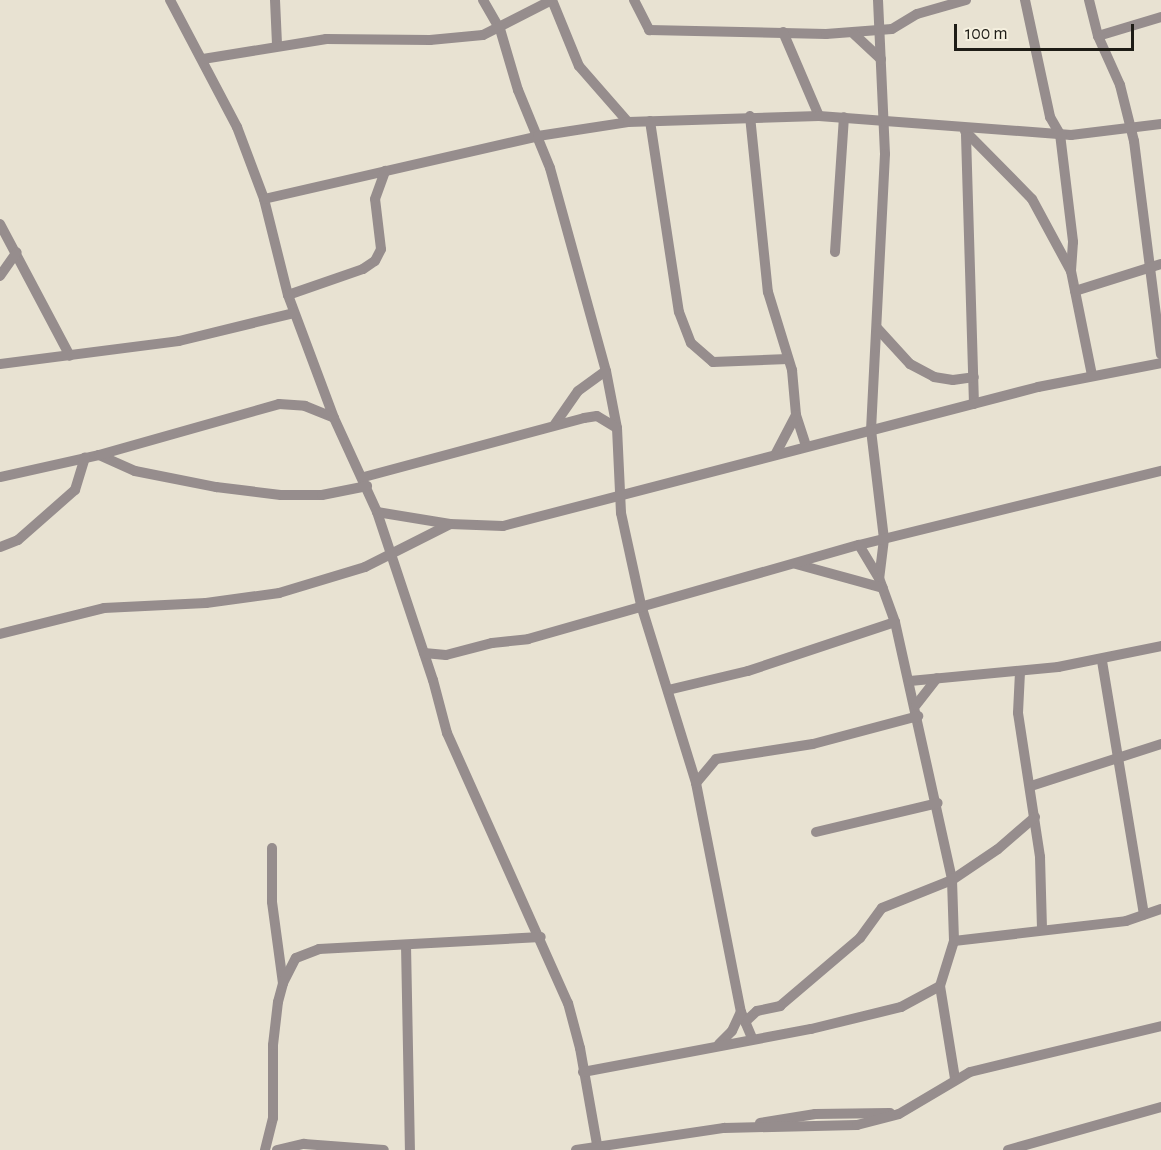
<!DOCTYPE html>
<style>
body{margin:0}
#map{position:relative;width:1161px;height:1150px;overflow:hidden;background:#e8e2d2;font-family:"Alegreya Sans",sans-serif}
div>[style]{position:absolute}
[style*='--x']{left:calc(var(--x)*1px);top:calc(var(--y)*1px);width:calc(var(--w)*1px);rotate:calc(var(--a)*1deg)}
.minor>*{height:10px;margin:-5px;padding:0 5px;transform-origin:5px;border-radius:5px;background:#968d8d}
span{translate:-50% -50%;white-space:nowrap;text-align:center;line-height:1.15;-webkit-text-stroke:4.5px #f5f0df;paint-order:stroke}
.scale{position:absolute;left:954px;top:24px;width:180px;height:27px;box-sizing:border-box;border:3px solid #1e1c16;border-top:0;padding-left:8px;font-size:18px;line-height:21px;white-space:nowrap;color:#1e1c16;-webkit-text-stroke:4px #f5f0df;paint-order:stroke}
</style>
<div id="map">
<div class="minor">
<i style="--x:170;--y:0;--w:144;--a:62.2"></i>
<i style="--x:237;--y:127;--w:77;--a:69.4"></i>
<i style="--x:264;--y:199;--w:99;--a:76"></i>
<i style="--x:288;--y:295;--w:131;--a:69.5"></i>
<i style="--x:334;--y:418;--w:103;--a:65.4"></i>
<i style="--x:377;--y:512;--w:177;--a:71.6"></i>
<i style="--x:433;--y:680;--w:55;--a:75.2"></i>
<i style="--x:447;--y:733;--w:296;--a:65.9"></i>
<i style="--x:568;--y:1003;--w:47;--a:75.1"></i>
<i style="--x:580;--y:1048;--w:104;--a:80"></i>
<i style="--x:275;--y:0;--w:44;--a:87.4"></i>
<i style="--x:483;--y:0;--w:34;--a:60"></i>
<i style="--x:500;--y:29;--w:64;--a:73.6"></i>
<i style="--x:518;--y:90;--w:84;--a:67.7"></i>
<i style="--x:550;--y:168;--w:211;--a:74.6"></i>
<i style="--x:606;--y:371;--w:58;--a:79.1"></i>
<i style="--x:617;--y:428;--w:85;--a:87.3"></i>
<i style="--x:621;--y:513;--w:94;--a:77.7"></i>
<i style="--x:641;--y:605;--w:186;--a:72.8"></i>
<i style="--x:696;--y:783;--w:233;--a:78.9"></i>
<i style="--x:741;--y:1012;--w:28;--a:67"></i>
<i style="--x:634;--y:0;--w:34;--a:63"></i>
<i style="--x:649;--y:30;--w:177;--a:1.3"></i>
<i style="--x:826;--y:34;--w:66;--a:-4.3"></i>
<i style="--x:892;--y:29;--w:29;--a:-31"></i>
<i style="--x:917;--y:14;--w:51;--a:-15.9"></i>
<i style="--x:878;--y:0;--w:154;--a:87.4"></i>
<i style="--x:885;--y:154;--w:276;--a:92.9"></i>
<i style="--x:871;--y:430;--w:110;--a:83.2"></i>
<i style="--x:884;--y:539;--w:39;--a:97"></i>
<i style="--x:1025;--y:0;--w:120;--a:77.9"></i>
<i style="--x:1050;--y:117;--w:20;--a:60"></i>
<i style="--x:1060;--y:134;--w:109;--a:83.1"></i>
<i style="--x:1073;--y:242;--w:29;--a:94"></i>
<i style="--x:1071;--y:271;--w:106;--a:78.6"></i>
<i style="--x:1089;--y:0;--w:37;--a:76"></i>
<i style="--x:1098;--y:36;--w:54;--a:65.8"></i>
<i style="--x:1120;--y:85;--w:58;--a:76"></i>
<i style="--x:1134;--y:141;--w:215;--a:82.8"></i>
<i style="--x:783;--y:32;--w:91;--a:66.8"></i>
<i style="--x:854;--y:34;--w:37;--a:43"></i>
<i style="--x:1098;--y:36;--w:66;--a:-16.8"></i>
<i style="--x:203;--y:59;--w:125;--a:-9.2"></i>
<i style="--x:326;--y:39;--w:104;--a:0.6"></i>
<i style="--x:430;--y:40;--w:53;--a:-5.4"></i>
<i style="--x:483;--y:35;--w:77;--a:-26.9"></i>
<i style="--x:552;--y:0;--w:71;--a:67.8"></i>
<i style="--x:579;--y:66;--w:74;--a:48.8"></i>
<i style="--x:750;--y:116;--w:177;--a:84.2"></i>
<i style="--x:768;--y:292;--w:82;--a:72.9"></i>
<i style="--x:792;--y:370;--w:45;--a:84.9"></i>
<i style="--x:796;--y:415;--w:33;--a:72"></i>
<i style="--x:650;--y:121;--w:193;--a:81.4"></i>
<i style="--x:679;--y:312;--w:33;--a:69"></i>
<i style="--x:691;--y:343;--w:29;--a:41"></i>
<i style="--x:713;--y:362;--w:75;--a:-2.3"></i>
<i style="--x:965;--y:131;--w:95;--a:45.4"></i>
<i style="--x:1032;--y:199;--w:82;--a:61.6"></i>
<i style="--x:966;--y:135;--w:269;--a:88.3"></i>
<i style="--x:264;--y:199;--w:281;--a:-12.9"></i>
<i style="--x:538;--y:136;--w:91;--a:-8.8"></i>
<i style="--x:628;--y:122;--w:191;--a:-1.8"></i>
<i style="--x:819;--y:116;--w:253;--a:4.3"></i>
<i style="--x:1071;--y:135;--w:91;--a:-7"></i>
<i style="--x:0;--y:224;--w:149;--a:62.1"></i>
<i style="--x:835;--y:252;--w:135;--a:-86.2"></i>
<i style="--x:0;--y:276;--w:29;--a:-55"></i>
<i style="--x:1075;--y:291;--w:90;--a:-17.4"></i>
<i style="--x:288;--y:295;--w:79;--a:-19.1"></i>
<i style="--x:363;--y:269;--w:14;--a:-34"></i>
<i style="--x:375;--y:261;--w:13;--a:-63"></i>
<i style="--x:381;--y:249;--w:50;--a:-96.8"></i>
<i style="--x:375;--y:199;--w:30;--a:-70"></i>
<i style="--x:877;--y:328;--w:49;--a:47.5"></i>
<i style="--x:910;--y:364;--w:27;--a:28"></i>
<i style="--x:934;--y:377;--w:19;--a:9"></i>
<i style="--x:953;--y:380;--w:21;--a:-8"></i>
<i style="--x:0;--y:364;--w:180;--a:-7.3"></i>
<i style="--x:179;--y:341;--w:118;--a:-13.7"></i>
<i style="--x:555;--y:424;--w:40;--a:-55.1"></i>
<i style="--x:578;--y:391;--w:34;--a:-36"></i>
<i style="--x:99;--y:455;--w:39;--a:24"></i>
<i style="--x:135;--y:471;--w:83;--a:11.2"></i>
<i style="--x:216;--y:487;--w:65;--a:7"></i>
<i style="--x:281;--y:495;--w:41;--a:0"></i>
<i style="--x:322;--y:495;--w:46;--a:-11.3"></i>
<i style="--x:775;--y:455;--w:45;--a:-62.3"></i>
<i style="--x:0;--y:477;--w:101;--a:-12.5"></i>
<i style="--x:99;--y:455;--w:187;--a:-15.8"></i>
<i style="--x:279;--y:404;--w:26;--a:4"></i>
<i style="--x:305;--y:406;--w:31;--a:22"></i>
<i style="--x:364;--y:477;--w:228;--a:-15"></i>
<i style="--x:584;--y:418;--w:13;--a:-9"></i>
<i style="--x:597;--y:416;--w:23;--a:31"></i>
<i style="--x:377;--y:512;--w:74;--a:9.3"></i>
<i style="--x:450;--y:524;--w:53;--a:2.2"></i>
<i style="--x:503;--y:526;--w:553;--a:-14.56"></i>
<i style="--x:1038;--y:387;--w:125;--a:-11"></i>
<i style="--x:859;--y:545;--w:39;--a:59"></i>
<i style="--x:879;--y:578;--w:47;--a:70"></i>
<i style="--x:895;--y:622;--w:264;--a:77.5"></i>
<i style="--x:952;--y:880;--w:61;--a:88.1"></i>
<i style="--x:954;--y:941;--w:47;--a:107.3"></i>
<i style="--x:940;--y:986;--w:94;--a:80.8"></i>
<i style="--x:0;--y:547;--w:19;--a:-21"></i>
<i style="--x:18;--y:540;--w:76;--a:-41.3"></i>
<i style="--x:75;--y:490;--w:34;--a:-73"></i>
<i style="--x:796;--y:564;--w:90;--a:15.4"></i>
<i style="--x:0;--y:634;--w:107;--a:-14"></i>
<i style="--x:104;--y:608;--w:102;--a:-2.8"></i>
<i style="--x:206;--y:603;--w:74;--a:-7.8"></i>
<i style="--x:279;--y:593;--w:90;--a:-16.8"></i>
<i style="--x:365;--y:567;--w:95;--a:-26.8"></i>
<i style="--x:424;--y:653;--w:22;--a:5"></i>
<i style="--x:446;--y:655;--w:48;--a:-14.6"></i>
<i style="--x:492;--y:643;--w:36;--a:-6"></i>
<i style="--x:528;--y:639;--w:344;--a:-15.9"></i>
<i style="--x:859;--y:545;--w:311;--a:-13.8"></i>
<i style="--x:1102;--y:661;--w:257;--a:80.6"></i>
<i style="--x:1020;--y:672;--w:41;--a:92.8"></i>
<i style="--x:1018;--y:713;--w:146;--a:81.3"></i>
<i style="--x:1040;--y:857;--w:72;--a:88.4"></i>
<i style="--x:910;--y:681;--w:149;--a:-5.4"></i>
<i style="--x:1058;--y:667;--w:105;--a:-11.5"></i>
<i style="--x:668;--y:690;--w:82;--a:-13.4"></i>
<i style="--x:748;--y:671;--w:155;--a:-18.4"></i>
<i style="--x:916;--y:705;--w:34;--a:-52"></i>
<i style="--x:696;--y:783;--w:31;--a:-50"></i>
<i style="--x:716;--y:759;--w:98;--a:-8.8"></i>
<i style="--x:813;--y:744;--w:109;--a:-14.9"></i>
<i style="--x:1031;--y:786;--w:137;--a:-17.9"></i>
<i style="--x:816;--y:832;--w:125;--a:-13.4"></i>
<i style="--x:272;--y:848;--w:54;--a:90"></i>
<i style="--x:272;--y:902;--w:82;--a:82.3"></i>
<i style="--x:954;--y:941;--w:173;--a:-6.6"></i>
<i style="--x:1126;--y:921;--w:37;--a:-19"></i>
<i style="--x:406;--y:945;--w:205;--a:88.9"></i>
<i style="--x:745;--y:1022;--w:16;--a:-43"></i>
<i style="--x:757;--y:1011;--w:24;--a:-12"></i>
<i style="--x:780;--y:1006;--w:105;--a:-40.4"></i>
<i style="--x:860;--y:938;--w:37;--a:-54"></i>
<i style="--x:882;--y:908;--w:75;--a:-21.8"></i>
<i style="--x:952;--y:880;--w:55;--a:-34"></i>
<i style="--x:998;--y:849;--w:49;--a:-40.9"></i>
<i style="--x:719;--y:1044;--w:18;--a:-45"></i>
<i style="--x:732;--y:1031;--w:21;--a:-65"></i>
<i style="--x:583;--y:1072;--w:232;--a:-10.7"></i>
<i style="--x:811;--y:1029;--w:93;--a:-13.7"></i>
<i style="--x:901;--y:1007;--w:44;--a:-28.3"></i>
<i style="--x:760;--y:1123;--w:56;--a:-9.3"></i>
<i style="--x:815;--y:1114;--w:75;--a:-0.8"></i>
<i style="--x:265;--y:1150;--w:33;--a:-76"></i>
<i style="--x:273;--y:1118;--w:73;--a:-90"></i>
<i style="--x:273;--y:1045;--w:43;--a:-83.4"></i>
<i style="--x:278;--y:1002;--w:20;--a:-75"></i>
<i style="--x:283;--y:983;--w:28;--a:-63"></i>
<i style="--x:296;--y:958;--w:25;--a:-21"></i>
<i style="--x:319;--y:949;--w:222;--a:-3.1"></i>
<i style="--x:277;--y:1150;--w:28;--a:-13"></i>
<i style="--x:304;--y:1144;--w:80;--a:4.3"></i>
<i style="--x:576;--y:1150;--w:150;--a:-8.5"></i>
<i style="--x:724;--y:1128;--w:133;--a:-1.3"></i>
<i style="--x:857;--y:1125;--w:43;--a:-14.7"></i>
<i style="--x:899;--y:1114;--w:82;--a:-30.6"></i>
<i style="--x:970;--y:1072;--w:196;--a:-13.5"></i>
<i style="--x:1008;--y:1150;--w:159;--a:-15.7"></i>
</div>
<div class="scale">100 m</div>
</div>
